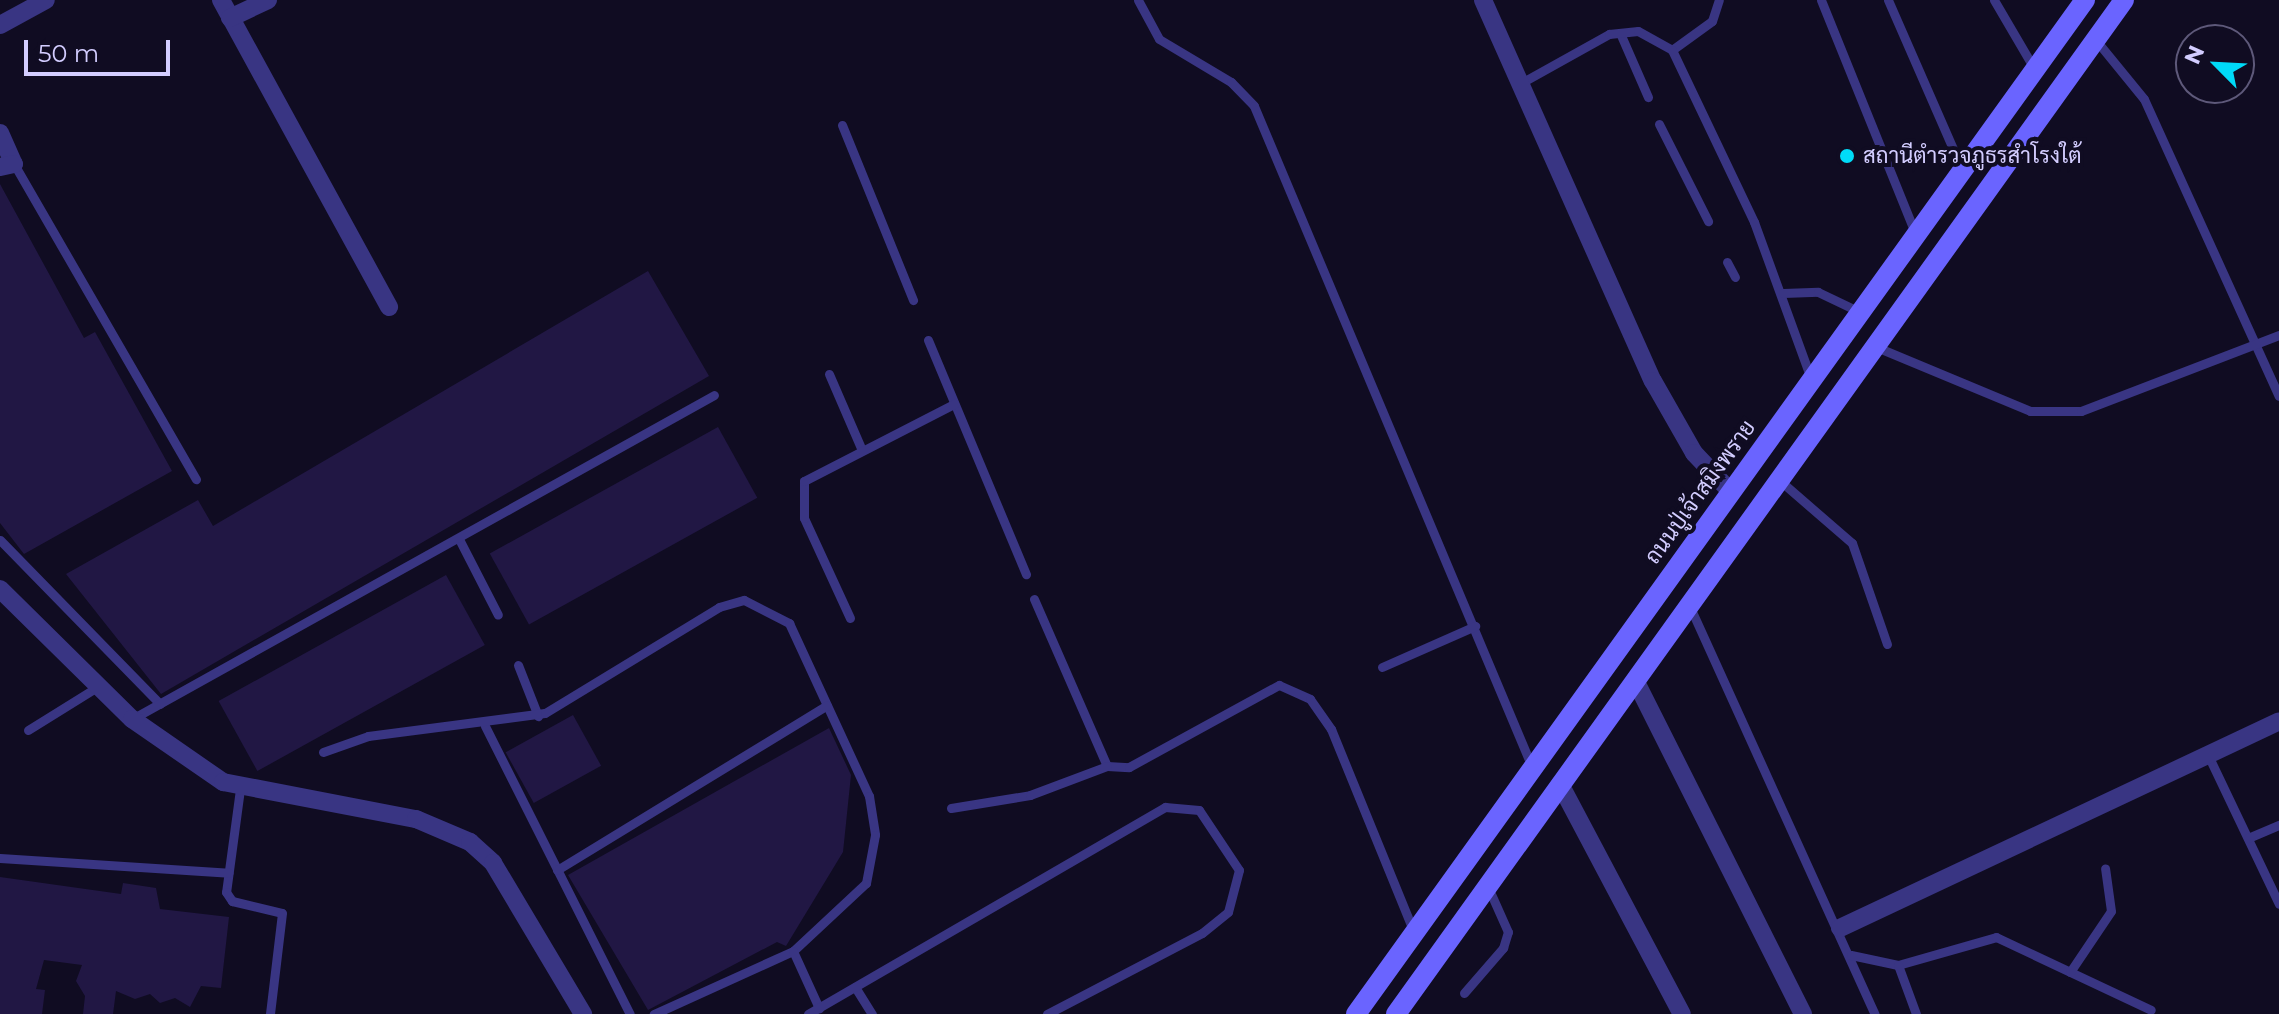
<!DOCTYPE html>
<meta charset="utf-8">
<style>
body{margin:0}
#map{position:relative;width:2279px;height:1014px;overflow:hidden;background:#100c22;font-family:Montserrat,Sarabun,sans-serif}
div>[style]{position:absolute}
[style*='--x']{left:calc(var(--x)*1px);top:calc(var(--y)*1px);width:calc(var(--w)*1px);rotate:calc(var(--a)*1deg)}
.building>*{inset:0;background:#211744;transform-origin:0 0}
.lane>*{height:9px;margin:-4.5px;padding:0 4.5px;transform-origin:4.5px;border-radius:4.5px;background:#393583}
.street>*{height:18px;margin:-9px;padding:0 9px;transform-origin:9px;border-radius:9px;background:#393583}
.secondary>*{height:20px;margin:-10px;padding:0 10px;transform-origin:10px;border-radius:10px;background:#6a64ff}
.dots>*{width:22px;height:22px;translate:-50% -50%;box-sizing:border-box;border:4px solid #100c22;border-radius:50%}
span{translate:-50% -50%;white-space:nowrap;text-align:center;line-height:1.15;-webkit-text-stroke:8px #100c22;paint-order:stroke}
.poi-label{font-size:22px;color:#d3cdff}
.left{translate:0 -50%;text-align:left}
.street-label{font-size:22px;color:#d3cdff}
.north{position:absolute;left:2175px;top:24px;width:80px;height:80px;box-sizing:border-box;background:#100c22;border:2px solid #5e597a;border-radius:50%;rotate:294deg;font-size:22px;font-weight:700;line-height:32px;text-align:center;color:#d3cdff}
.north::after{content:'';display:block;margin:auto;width:28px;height:36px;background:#00dbf8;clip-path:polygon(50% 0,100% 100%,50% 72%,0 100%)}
.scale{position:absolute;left:24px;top:40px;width:146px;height:36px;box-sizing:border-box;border:4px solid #d3cdff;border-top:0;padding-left:10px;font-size:24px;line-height:28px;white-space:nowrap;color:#d3cdff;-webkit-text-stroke:6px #100c22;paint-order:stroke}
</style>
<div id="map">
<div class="building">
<i style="clip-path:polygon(0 184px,84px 338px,95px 332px,172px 471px,24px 554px,0 523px)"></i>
<i style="clip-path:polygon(648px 271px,709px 376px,161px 694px,66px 574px,198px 500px,213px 526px)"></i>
<i style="left:718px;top:427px;width:81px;height:261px;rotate:61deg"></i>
<i style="left:446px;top:575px;width:80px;height:260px;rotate:61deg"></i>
<i style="left:573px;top:715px;width:58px;height:77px;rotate:61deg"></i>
<i style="clip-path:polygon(829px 728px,851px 775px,843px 852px,786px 946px,777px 942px,648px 1010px,568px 875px)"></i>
<i style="clip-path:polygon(0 877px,121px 894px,123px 883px,156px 888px,160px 909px,229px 917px,221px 988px,201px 986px,190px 1007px,175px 998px,160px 1003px,150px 994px,135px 999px,116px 991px,113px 1014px,83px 1014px,85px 996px,76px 981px,82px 965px,44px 960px,36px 989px,45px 990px,42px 1014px,0 1014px)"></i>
</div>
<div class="lane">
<i style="--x:1138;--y:0;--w:44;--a:61.7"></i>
<i style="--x:1159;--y:39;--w:84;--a:30.8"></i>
<i style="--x:1231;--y:82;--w:33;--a:46"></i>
<i style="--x:1254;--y:106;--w:717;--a:67.19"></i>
<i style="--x:1821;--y:0;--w:253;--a:68"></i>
<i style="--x:1888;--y:0;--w:184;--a:66.4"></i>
<i style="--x:1994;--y:0;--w:81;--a:59.6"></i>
<i style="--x:1620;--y:33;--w:70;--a:66.4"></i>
<i style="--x:2095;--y:39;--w:77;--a:50.8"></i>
<i style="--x:2144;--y:99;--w:326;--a:65.6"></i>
<i style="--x:1672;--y:50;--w:49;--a:-35.9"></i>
<i style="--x:1712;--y:21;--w:22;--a:-72"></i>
<i style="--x:1521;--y:83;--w:101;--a:-29.1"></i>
<i style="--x:1609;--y:34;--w:29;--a:-6"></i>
<i style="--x:1638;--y:31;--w:39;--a:29"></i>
<i style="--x:1672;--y:50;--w:191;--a:64.5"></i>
<i style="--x:1754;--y:222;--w:167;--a:70"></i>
<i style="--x:1659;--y:124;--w:109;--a:63.2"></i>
<i style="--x:842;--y:125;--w:189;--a:67.9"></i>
<i style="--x:14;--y:164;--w:364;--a:60"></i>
<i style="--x:1727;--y:262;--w:17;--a:62"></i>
<i style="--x:1783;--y:293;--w:35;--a:-2"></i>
<i style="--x:1818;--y:292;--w:47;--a:25.5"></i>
<i style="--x:928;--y:340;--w:254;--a:67.3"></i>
<i style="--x:1874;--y:346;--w:169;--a:22.6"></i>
<i style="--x:2030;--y:411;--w:51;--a:0"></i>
<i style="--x:2081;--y:411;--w:212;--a:-21"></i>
<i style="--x:829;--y:374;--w:81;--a:66.6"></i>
<i style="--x:1778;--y:479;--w:98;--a:40.9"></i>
<i style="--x:1852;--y:543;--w:107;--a:70.9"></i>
<i style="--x:459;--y:539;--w:85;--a:62.8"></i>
<i style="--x:0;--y:540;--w:229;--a:45.7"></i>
<i style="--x:1034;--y:599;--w:182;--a:66.4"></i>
<i style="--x:1107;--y:766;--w:22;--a:3"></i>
<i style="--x:1129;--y:767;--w:171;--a:-28.7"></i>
<i style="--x:1279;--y:685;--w:34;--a:24"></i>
<i style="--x:1310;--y:699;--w:37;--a:55"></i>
<i style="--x:1331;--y:729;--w:219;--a:67.8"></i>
<i style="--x:1690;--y:607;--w:447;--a:65.6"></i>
<i style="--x:850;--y:618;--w:110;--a:-114.7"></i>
<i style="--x:804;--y:518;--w:37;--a:-90"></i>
<i style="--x:804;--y:481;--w:169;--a:-27.2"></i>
<i style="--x:518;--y:665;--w:55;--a:68.6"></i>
<i style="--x:1382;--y:667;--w:102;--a:-23.8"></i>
<i style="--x:132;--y:719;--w:666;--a:-29.1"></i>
<i style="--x:485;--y:726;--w:322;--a:63.3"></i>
<i style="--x:28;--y:730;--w:81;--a:-31.9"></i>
<i style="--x:323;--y:752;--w:48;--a:-19.6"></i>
<i style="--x:368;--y:736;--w:178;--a:-7.4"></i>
<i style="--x:545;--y:713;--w:204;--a:-31.3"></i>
<i style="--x:719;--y:607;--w:26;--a:-16"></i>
<i style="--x:744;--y:600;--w:51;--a:27.1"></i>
<i style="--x:789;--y:623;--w:191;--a:65.2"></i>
<i style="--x:869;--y:796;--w:39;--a:81"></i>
<i style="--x:875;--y:835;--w:49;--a:100.6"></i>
<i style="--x:866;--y:883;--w:100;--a:137"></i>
<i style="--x:793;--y:951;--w:153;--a:155.6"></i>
<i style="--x:2207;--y:753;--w:167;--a:64.5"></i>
<i style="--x:240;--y:789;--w:104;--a:97.7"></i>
<i style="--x:226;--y:892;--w:11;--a:56"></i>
<i style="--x:232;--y:901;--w:51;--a:13.5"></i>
<i style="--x:282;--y:913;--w:102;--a:96.8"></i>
<i style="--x:951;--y:808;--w:80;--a:-9.3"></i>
<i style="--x:1030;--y:795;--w:82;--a:-20.6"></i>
<i style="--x:2248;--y:838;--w:34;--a:-23"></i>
<i style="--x:0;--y:858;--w:229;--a:3.7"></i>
<i style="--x:557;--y:870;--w:316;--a:-31.4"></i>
<i style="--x:793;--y:951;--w:63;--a:65.5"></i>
<i style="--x:1851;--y:955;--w:48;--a:12"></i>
<i style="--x:1898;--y:965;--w:102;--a:-15.9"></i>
<i style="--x:1996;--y:937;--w:171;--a:25.2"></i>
<i style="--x:1898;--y:965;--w:52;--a:69.8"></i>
<i style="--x:2070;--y:972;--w:73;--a:-56.1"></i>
<i style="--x:2111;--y:911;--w:43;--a:-97.9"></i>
<i style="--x:855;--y:987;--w:32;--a:58"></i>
<i style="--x:1464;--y:993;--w:60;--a:-49.1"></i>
<i style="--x:1503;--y:948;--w:17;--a:-73"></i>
<i style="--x:1508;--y:932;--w:49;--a:-114"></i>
<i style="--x:808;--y:1014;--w:413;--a:-30.1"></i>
<i style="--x:1165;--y:807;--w:34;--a:5"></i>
<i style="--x:1199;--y:810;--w:72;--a:56.3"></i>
<i style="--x:1239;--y:870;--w:43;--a:104.7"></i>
<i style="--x:1228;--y:912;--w:33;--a:141"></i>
<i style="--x:1202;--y:933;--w:175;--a:152.4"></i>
</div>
<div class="street">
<i style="--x:221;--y:0;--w:350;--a:61.3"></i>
<i style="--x:1483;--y:0;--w:417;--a:66"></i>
<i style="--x:1653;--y:381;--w:83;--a:60.3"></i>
<i style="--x:1694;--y:453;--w:54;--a:46.5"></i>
<i style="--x:230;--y:18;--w:42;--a:-25.3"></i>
<i style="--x:0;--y:25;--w:52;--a:-28.5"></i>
<i style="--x:0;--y:133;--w:34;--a:66"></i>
<i style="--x:14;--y:164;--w:14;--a:168"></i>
<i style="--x:0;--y:589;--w:185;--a:44.6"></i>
<i style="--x:132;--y:719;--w:111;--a:34.7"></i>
<i style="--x:223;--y:782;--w:197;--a:10.9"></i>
<i style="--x:416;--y:819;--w:59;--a:23.1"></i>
<i style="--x:470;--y:842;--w:31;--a:42"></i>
<i style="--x:493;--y:863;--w:176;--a:59.2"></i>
<i style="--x:1635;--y:680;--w:374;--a:63.3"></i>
<i style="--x:1560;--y:784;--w:260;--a:62.1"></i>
<i style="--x:1840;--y:928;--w:485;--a:-25.2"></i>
</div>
<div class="secondary">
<i style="--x:1356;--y:1014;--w:1249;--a:-54.29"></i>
<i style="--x:1396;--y:1014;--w:1248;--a:-54.32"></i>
</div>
<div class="dots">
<i style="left:1847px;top:156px;background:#00dbf8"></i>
</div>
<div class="poi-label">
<span class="left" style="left:1863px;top:156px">สถานีตำรวจภูธรสำโรงใต้</span>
</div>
<div class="street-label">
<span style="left:1700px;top:492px;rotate:-54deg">ถนนปู่เจ้าสมิงพราย</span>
</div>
<div class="north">N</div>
<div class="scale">50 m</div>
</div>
